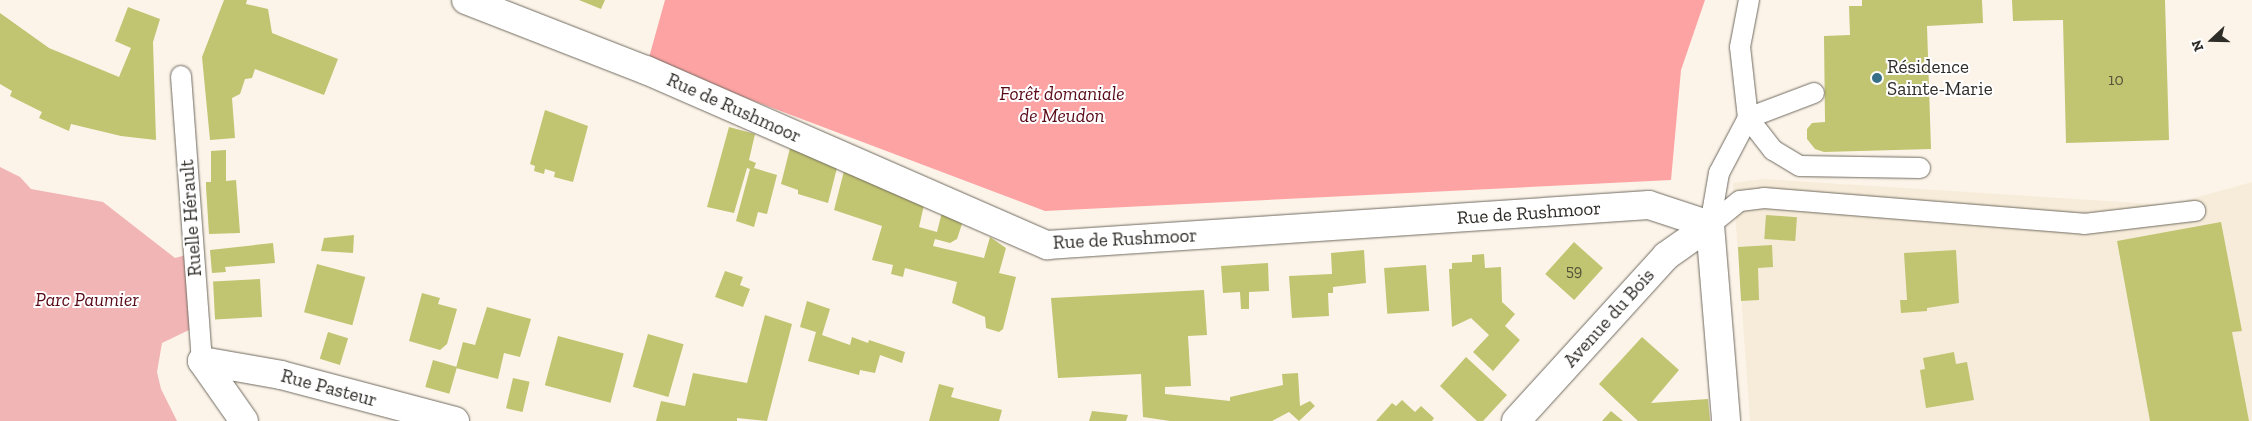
<!DOCTYPE html>
<meta charset="utf-8">
<style>
body{margin:0}
#map{position:relative;width:2252px;height:421px;overflow:hidden;background:#fcf4e9;font-family:"Zilla Slab",serif}
div>[style]{position:absolute}
[style*='--x']{left:calc(var(--x)*1px);top:calc(var(--y)*1px);width:calc(var(--w)*1px);rotate:calc(var(--a)*1deg)}
.built>*{inset:0;background:#f7ecd9}
.green>*{inset:0;background:#f1b5b5}
.forest>*{inset:0;background:#fda3a3}
.building>*{inset:0;background:#c1c470;transform-origin:0 0}
.roads{filter:drop-shadow(0 0 1px #706a60) drop-shadow(0 0 1px #706a60)}
.service>*{height:20px;margin:-10px;padding:0 10px;transform-origin:10px;border-radius:10px;background:#fff}
.minor>*{height:28px;margin:-14px;padding:0 14px;transform-origin:14px;border-radius:14px;background:#fff}
.dots>*{width:14px;height:14px;translate:-50% -50%;box-sizing:border-box;border:2px solid #fff;border-radius:50%}
span{translate:-50% -50%;white-space:nowrap;text-align:center;line-height:1.15;-webkit-text-stroke:4px #fff;paint-order:stroke}
.number-label{font-size:16px;color:#54533a}
.number-label span{-webkit-text-stroke-width:0}
.poi-label{font-size:19px;color:#2f2d28}
.left{translate:0 -50%;text-align:left}
.park-label{font-size:19px;color:#580815;font-style:italic}
.street-label{font-size:19px;color:#2f2d28}
.north{position:absolute;left:2187px;top:15px;width:50px;height:50px;-webkit-text-stroke:4px #fff;paint-order:stroke;rotate:249deg;font-size:14px;font-weight:700;line-height:20px;text-align:center;color:#2f2d28}
.north::after{content:'';display:block;margin:auto;width:18px;height:22px;background:#2f2d28;clip-path:polygon(50% 0,100% 100%,50% 72%,0 100%)}
</style>
<div id="map">
<div class="built">
<i style="clip-path:polygon(1763px 179px,2169px 205px,2252px 182px,2252px 421px,1750px 421px,1733px 183px)"></i>
</div>
<div class="green">
<i style="clip-path:polygon(0 167px,20px 177px,31px 189px,103px 202px,175px 258px,193px 253px,193px 328px,162px 343px,157px 372px,161px 389px,177px 421px,0 421px)"></i>
</div>
<div class="forest">
<i style="clip-path:polygon(665px 0,1705px 0,1681px 70px,1671px 180px,1045px 211px,648px 61px)"></i>
</div>
<div class="building">
<i style="clip-path:polygon(224px 0,247px 0,246px 4px,268px 9px,272px 33px,338px 59px,324px 95px,255px 69px,252px 78px,245px 79px,240px 94px,232px 98px,235px 138px,210px 140px,202px 57px)"></i>
<i style="clip-path:polygon(579px 0,605px 0,601px 9px)"></i>
<i style="clip-path:polygon(1862px 0,1982px 0,1983px 23px,1927px 26px,1931px 149px,1824px 152px,1815px 149px,1807px 139px,1807px 129px,1812px 123px,1825px 122px,1824px 36px,1850px 35px,1849px 6px,1862px 6px)"></i>
<i style="clip-path:polygon(2012px 0,2165px 0,2169px 140px,2066px 143px,2063px 20px,2013px 21px)"></i>
<i style="clip-path:polygon(128px 7px,160px 19px,153px 42px,156px 140px,121px 136px,71px 124px,69px 131px,39px 118px,42px 112px,10px 96px,12px 91px,0 84px,0 13px,49px 48px,119px 77px,131px 48px,115px 41px)"></i>
<i style="clip-path:polygon(545px 110px,588px 126px,573px 182px,554px 177px,555px 172px,545px 169px,544px 174px,534px 171px,535px 166px,530px 164px)"></i>
<i style="clip-path:polygon(729px 127px,755px 134px,749px 160px,756px 163px,754px 168px,777px 175px,767px 214px,758px 212px,754px 227px,736px 221px,750px 169px,747px 168px,734px 213px,707px 207px)"></i>
<i style="clip-path:polygon(790px 148px,837px 168px,828px 203px,798px 194px,798px 190px,781px 184px)"></i>
<i style="clip-path:polygon(226px 150px,226px 181px,236px 180px,240px 233px,209px 234px,206px 187px,206px 182px,211px 182px,211px 151px)"></i>
<i style="clip-path:polygon(844px 171px,924px 205px,919px 227px,937px 232px,942px 212px,963px 221px,957px 239px,950px 243px,935px 239px,933px 246px,984px 258px,990px 237px,1006px 248px,999px 273px,1016px 277px,1003px 329px,999px 332px,986px 328px,985px 317px,952px 303px,957px 282px,905px 268px,903px 277px,891px 274px,893px 265px,872px 260px,882px 226px,834px 210px)"></i>
<i style="left:1766px;top:215px;width:31px;height:24px;rotate:4deg"></i>
<i style="clip-path:polygon(2221px 222px,2242px 331px,2232px 332px,2249px 421px,2150px 421px,2117px 241px)"></i>
<i style="clip-path:polygon(354px 235px,353px 253px,321px 251px,324px 238px)"></i>
<i style="left:1574px;top:242px;width:39px;height:43px;rotate:42deg"></i>
<i style="clip-path:polygon(273px 243px,275px 263px,225px 267px,226px 272px,212px 273px,210px 250px)"></i>
<i style="clip-path:polygon(1772px 245px,1773px 267px,1758px 268px,1759px 300px,1741px 301px,1738px 247px)"></i>
<i style="clip-path:polygon(1364px 250px,1366px 283px,1333px 287px,1333px 293px,1328px 293px,1329px 316px,1292px 318px,1289px 276px,1332px 274px,1331px 253px)"></i>
<i style="clip-path:polygon(1956px 250px,1959px 303px,1927px 308px,1927px 311px,1901px 313px,1900px 300px,1907px 300px,1904px 253px)"></i>
<i style="clip-path:polygon(1484px 254px,1485px 268px,1501px 267px,1502px 302px,1515px 314px,1505px 326px,1520px 340px,1493px 371px,1473px 352px,1489px 335px,1471px 318px,1452px 327px,1449px 269px,1452px 269px,1452px 263px,1472px 262px,1472px 255px)"></i>
<i style="clip-path:polygon(1268px 263px,1269px 291px,1249px 292px,1249px 309px,1241px 309px,1240px 292px,1223px 293px,1221px 266px)"></i>
<i style="left:317px;top:264px;width:50px;height:50px;rotate:15deg"></i>
<i style="left:1426px;top:265px;width:46px;height:42px;rotate:86deg"></i>
<i style="clip-path:polygon(725px 271px,743px 277px,740px 285px,750px 289px,743px 307px,715px 297px)"></i>
<i style="left:260px;top:279px;width:38px;height:47px;rotate:87deg"></i>
<i style="clip-path:polygon(1204px 290px,1207px 335px,1188px 336px,1191px 386px,1165px 387px,1165px 394px,1230px 401px,1230px 397px,1283px 385px,1282px 374px,1298px 373px,1300px 406px,1310px 401px,1315px 406px,1299px 421px,1289px 412px,1272px 421px,1170px 421px,1143px 417px,1141px 374px,1058px 378px,1051px 298px)"></i>
<i style="clip-path:polygon(422px 293px,440px 298px,438px 304px,457px 309px,447px 344px,440px 350px,409px 341px)"></i>
<i style="clip-path:polygon(807px 301px,830px 309px,822px 335px,850px 345px,852px 337px,868px 343px,869px 340px,905px 352px,902px 363px,880px 355px,875px 373px,860px 370px,859px 375px,808px 361px,816px 332px,800px 327px)"></i>
<i style="clip-path:polygon(487px 307px,531px 319px,520px 357px,504px 353px,498px 379px,456px 368px,463px 342px,475px 345px)"></i>
<i style="clip-path:polygon(765px 315px,792px 324px,767px 421px,737px 418px,737px 421px,656px 421px,661px 401px,685px 406px,693px 373px,747px 383px)"></i>
<i style="left:328px;top:332px;width:21px;height:28px;rotate:17deg"></i>
<i style="left:648px;top:334px;width:37px;height:55px;rotate:16deg"></i>
<i style="left:558px;top:336px;width:68px;height:51px;rotate:15deg"></i>
<i style="clip-path:polygon(1642px 337px,1679px 370px,1651px 403px,1708px 399px,1710px 421px,1638px 421px,1599px 384px)"></i>
<i style="clip-path:polygon(1954px 352px,1956px 364px,1967px 362px,1974px 400px,1926px 408px,1920px 370px,1925px 369px,1923px 358px)"></i>
<i style="clip-path:polygon(1466px 357px,1507px 395px,1483px 421px,1477px 421px,1440px 386px)"></i>
<i style="left:433px;top:360px;width:25px;height:28px;rotate:16deg"></i>
<i style="left:513px;top:378px;width:17px;height:31px;rotate:13deg"></i>
<i style="clip-path:polygon(939px 384px,954px 388px,951px 397px,1002px 410px,999px 421px,929px 421px)"></i>
<i style="clip-path:polygon(1402px 400px,1415px 412px,1421px 406px,1434px 418px,1432px 421px,1376px 421px,1392px 403px,1396px 406px)"></i>
<i style="clip-path:polygon(1092px 411px,1128px 415px,1126px 421px,1089px 421px)"></i>
<i style="clip-path:polygon(1611px 411px,1623px 421px,1602px 421px)"></i>
</div>
<div class="roads">
<div class="service">
<i style="--x:181;--y:76;--w:286;--a:85.8"></i>
<i style="--x:1814;--y:93;--w:71;--a:159.3"></i>
<i style="--x:1748;--y:118;--w:41;--a:52"></i>
<i style="--x:1773;--y:150;--w:31;--a:31"></i>
<i style="--x:1800;--y:166;--w:120;--a:1"></i>
<i style="--x:1710;--y:225;--w:38;--a:-39"></i>
<i style="--x:1740;--y:201;--w:24;--a:-7"></i>
<i style="--x:1764;--y:198;--w:321;--a:4.6"></i>
<i style="--x:2084;--y:224;--w:112;--a:-6.7"></i>
<i style="--x:1710;--y:225;--w:53;--a:-80.2"></i>
<i style="--x:1719;--y:173;--w:62;--a:-62.2"></i>
<i style="--x:1748;--y:118;--w:71;--a:-96.4"></i>
<i style="--x:1740;--y:47;--w:48;--a:-79.2"></i>
</div>
<div class="minor">
<i style="--x:466;--y:0;--w:193;--a:21.3"></i>
<i style="--x:646;--y:70;--w:438;--a:23.6"></i>
<i style="--x:1047;--y:245;--w:603;--a:-3.8"></i>
<i style="--x:1649;--y:205;--w:64;--a:18.2"></i>
<i style="--x:1710;--y:225;--w:197;--a:85.3"></i>
<i style="--x:202;--y:361;--w:80;--a:10"></i>
<i style="--x:281;--y:375;--w:180;--a:14.8"></i>
<i style="--x:202;--y:361;--w:73;--a:55"></i>
<i style="--x:1516;--y:421;--w:223;--a:-47.7"></i>
<i style="--x:1666;--y:256;--w:54;--a:-35.2"></i>
</div>
</div>
<div class="dots">
<i style="left:1877px;top:78px;background:#376e88"></i>
</div>
<div class="number-label">
<span style="left:2116px;top:80px">10</span>
<span style="left:1574px;top:271px">59</span>
</div>
<div class="poi-label">
<span class="left" style="left:1887px;top:78px">Résidence<br>Sainte-Marie</span>
</div>
<div class="park-label">
<span style="left:1062px;top:105px">Forêt domaniale<br>de Meudon</span>
<span style="left:87px;top:300px">Parc Paumier</span>
</div>
<div class="street-label">
<span style="left:734px;top:108px;rotate:24deg">Rue de Rushmoor</span>
<span style="left:1529px;top:213px;rotate:-4deg">Rue de Rushmoor</span>
<span style="left:191px;top:218px;rotate:-94deg">Ruelle Hérault</span>
<span style="left:1125px;top:239px;rotate:-3deg">Rue de Rushmoor</span>
<span style="left:1609px;top:318px;rotate:-48deg">Avenue du Bois</span>
<span style="left:329px;top:388px;rotate:15deg">Rue Pasteur</span>
</div>
<div class="north">N</div>
</div>
